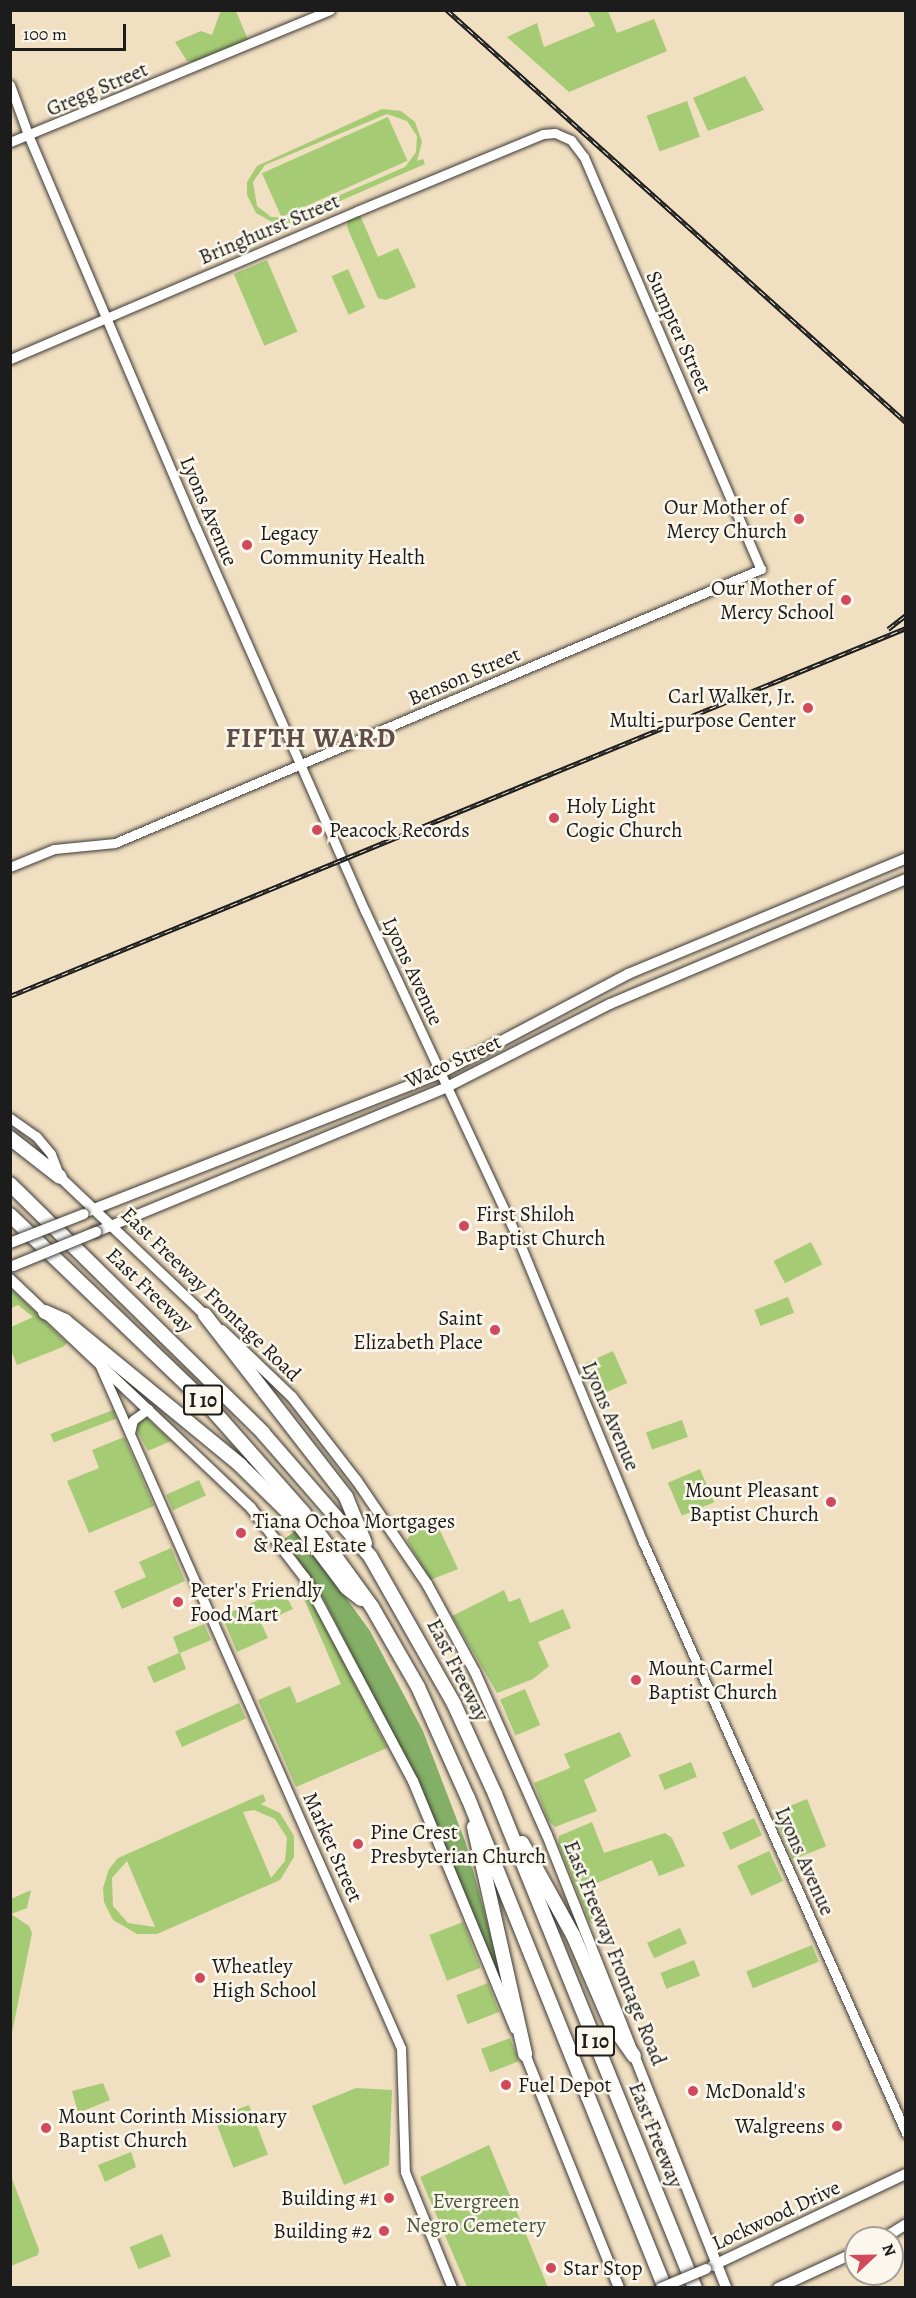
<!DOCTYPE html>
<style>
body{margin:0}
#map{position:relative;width:916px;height:2298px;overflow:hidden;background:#f1dfc1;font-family:Alegreya,serif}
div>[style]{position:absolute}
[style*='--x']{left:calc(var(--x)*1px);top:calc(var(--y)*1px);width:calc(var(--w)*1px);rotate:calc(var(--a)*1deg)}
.green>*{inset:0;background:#a6cb75;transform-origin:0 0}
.forest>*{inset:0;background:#84af66}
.roads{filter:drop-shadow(0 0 2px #3c3935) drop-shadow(0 0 2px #3c3935)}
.tertiary>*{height:9px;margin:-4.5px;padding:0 4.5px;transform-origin:4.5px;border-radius:4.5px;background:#fff}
.secondary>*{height:10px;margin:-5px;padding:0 5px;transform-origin:5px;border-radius:5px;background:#fff}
.motorway>*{height:14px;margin:-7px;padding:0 7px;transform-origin:7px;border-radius:7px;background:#fff}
.rail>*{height:4.5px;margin-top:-2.25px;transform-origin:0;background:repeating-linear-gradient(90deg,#fbf7ec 0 7px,#1c1c1c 0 14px);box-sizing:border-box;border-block:2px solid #1c1c1c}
.bridges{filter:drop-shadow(0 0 2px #3c3935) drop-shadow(0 0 2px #3c3935)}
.secondary-bridge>*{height:10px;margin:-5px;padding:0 5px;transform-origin:5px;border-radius:5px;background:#fff}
.dots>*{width:16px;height:16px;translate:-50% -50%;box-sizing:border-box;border:3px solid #fbf7ec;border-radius:50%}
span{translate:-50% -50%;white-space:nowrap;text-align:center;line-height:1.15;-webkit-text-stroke:5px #fbf7ec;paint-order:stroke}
.shield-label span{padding:2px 4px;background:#fbf7ec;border:2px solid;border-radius:4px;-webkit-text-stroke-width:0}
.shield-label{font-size:20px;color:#1c1c1c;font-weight:700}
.street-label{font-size:21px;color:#1c1c1c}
.poi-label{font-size:21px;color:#1c1c1c}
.right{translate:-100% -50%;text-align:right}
.left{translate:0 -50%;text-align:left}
.park-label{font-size:21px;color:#4c593b}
.district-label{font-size:27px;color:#5f4d46;font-weight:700;letter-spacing:1.5px}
.frame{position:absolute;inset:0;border:12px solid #1c1c1c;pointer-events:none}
.north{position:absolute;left:844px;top:2226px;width:60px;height:60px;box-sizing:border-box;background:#fbf7ec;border:2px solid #a29f99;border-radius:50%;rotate:68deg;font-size:16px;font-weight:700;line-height:24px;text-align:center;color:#1c1c1c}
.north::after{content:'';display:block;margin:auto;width:21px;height:27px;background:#d1495b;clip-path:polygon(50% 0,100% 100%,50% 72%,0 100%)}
.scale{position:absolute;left:12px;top:24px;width:114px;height:27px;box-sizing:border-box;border:3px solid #1c1c1c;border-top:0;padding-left:8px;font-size:18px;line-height:21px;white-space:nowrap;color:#1c1c1c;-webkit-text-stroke:4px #fbf7ec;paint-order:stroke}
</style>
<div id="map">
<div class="green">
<i style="clip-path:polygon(221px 10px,236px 11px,248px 40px,195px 62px,187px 61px,175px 42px,201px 31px,212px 35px)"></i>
<i style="clip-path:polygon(588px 11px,608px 11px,617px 33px,654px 19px,667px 51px,569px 92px,507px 37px,537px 23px,544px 47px,595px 26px)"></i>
<i style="clip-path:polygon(745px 76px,764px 110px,708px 131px,693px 98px)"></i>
<i style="left:687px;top:101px;width:38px;height:43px;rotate:70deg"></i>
<i style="clip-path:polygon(evenodd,382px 109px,401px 111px,415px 122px,422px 142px,417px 161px,423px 159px,425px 164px,271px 231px,269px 226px,274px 223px,256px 213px,247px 195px,247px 182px,257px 166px,382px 109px,387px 114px,407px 121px,417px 136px,416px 152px,405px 167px,287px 218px,271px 217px,257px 206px,253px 182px,265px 165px,387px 114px)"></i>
<i style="left:388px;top:117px;width:48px;height:138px;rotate:66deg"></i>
<i style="clip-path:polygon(360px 215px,378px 257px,398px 248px,416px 287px,386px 300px,378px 298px,347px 227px,348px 219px)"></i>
<i style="left:267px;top:260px;width:78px;height:36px;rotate:67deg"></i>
<i style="left:348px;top:269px;width:42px;height:18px;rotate:66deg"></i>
<i style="left:811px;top:1242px;width:25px;height:42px;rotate:63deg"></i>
<i style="clip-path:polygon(11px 1289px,67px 1343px,63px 1347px,17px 1365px,11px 1350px,11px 1327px,33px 1317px,18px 1305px,11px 1308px)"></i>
<i style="left:788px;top:1297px;width:17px;height:36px;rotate:69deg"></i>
<i style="left:613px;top:1351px;width:35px;height:35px;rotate:66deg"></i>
<i style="left:113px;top:1410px;width:9px;height:67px;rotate:69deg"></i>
<i style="clip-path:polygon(145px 1417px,149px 1420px,171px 1441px,148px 1451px,135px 1427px)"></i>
<i style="left:682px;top:1420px;width:18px;height:38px;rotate:71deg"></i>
<i style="clip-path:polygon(124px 1437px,154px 1506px,89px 1533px,67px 1481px,99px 1468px,92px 1450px)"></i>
<i style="left:700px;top:1469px;width:36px;height:35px;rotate:67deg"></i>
<i style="left:199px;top:1480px;width:17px;height:36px;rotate:66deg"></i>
<i style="clip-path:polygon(436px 1522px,458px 1569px,430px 1580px,407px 1540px,412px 1532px)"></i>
<i style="clip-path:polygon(171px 1548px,185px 1581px,122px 1609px,114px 1591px,146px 1577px,139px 1562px)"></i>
<i style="clip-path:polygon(297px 1583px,318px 1612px,387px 1748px,296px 1787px,258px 1700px,290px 1686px,297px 1703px,341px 1684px)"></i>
<i style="clip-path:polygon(283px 1589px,293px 1609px,261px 1623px,268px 1638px,237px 1652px,222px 1616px)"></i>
<i style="clip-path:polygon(504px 1590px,509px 1602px,520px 1598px,530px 1623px,563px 1609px,571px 1628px,538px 1642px,549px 1666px,533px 1679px,497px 1693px,452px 1616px)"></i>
<i style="clip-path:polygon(204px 1624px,211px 1640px,180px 1653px,186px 1669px,154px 1683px,147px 1667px,179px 1653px,173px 1637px)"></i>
<i style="left:525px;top:1689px;width:39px;height:27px;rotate:67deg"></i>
<i style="left:239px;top:1703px;width:17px;height:70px;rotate:66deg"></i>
<i style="clip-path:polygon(620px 1732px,631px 1756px,584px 1780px,597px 1811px,555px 1827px,548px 1820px,534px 1783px,570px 1768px,564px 1754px)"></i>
<i style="left:691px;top:1762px;width:16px;height:35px;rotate:68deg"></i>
<i style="clip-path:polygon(evenodd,263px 1794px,266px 1801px,261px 1804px,280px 1813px,294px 1836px,294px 1857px,280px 1880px,157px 1934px,137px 1934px,113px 1920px,104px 1902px,103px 1888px,109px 1869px,118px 1858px,263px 1794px,254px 1810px,275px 1819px,287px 1838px,285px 1861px,271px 1878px,243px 1812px,254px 1810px,263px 1794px,127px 1861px,155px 1927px,128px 1923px,113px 1906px,112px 1878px,127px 1861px)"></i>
<i style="left:807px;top:1799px;width:51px;height:36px;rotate:68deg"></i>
<i style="left:754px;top:1818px;width:19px;height:35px;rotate:65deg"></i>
<i style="clip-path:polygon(592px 1822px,604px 1853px,665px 1833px,672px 1838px,685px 1866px,659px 1876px,652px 1860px,585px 1888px,602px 1921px,590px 1923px,558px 1844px,559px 1836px)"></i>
<i style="left:769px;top:1851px;width:33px;height:35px;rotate:65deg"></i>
<i style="clip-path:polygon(31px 1890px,27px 1908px,11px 1914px,29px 1926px,32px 1933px,11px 2038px,11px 1899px)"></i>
<i style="left:463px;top:1922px;width:49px;height:36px;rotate:69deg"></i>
<i style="left:680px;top:1928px;width:17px;height:36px;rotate:66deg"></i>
<i style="left:812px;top:1945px;width:18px;height:71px;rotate:68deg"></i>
<i style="left:694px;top:1960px;width:17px;height:36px;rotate:69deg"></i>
<i style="left:488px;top:1983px;width:31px;height:34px;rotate:69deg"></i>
<i style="left:510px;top:2038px;width:25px;height:31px;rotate:69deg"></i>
<i style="clip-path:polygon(103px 2083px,110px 2100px,78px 2113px,72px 2091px)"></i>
<i style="clip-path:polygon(356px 2088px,392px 2090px,389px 2165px,344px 2185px,312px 2106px)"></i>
<i style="left:249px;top:2105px;width:53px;height:37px;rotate:69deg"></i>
<i style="clip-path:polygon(489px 2145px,547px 2285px,547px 2287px,467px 2287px,420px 2177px)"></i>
<i style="clip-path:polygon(131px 2152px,136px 2167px,105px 2182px,98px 2165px)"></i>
<i style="clip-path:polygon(11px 2176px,39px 2250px,38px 2255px,11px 2266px)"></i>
<i style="left:162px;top:2234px;width:24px;height:35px;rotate:68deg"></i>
</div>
<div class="forest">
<i style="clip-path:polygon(297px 1530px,370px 1631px,423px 1731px,465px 1841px,506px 1992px,414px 1775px,323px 1598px,284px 1539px)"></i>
</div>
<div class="roads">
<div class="tertiary">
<i style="--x:10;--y:85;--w:55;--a:69.9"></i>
<i style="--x:29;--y:137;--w:425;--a:66.9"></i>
<i style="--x:196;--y:528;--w:419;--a:66.2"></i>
<i style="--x:365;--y:911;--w:367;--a:65"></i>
<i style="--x:520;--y:1244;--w:322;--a:67.6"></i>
<i style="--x:643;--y:1542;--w:647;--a:66.01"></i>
<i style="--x:10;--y:142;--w:346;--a:-22.4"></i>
<i style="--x:10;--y:359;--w:377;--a:-23.1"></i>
<i style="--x:357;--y:211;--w:201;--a:-22.5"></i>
<i style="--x:543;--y:134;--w:12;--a:-5"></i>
<i style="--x:555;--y:133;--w:17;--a:24"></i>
<i style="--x:571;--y:140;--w:21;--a:53"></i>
<i style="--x:584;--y:157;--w:448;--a:66.8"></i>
<i style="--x:761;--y:569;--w:702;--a:157.02"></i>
<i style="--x:115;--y:843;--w:61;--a:174.4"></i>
<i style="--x:54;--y:849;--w:48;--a:157.8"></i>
<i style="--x:10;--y:1118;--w:32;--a:35"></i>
<i style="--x:36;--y:1136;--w:23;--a:50"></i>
<i style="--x:51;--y:1154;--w:25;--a:69"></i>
<i style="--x:100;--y:1366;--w:745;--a:66.19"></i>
<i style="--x:401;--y:2048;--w:124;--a:88.2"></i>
<i style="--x:405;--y:2172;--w:125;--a:67.9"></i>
<i style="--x:130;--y:1433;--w:13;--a:-77"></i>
<i style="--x:133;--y:1420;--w:19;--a:-36"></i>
</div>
<div class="secondary">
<i style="--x:60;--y:1177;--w:207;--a:43.6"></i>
<i style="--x:89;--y:1211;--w:378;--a:-21.4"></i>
<i style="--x:441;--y:1073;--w:212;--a:-27.9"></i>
<i style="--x:628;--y:974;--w:301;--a:-22.6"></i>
<i style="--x:96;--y:1232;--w:380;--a:-22.4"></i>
<i style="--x:447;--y:1087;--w:183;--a:-27"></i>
<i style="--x:610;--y:1004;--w:321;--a:-22.9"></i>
<i style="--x:10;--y:1279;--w:332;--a:43.5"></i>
<i style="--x:251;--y:1508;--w:88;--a:52.4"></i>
<i style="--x:305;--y:1578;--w:230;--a:62"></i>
<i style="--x:413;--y:1781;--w:268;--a:67.6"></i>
<i style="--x:222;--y:1330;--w:97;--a:43.7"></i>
<i style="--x:292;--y:1397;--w:106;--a:52.3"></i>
<i style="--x:357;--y:1481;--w:125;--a:55.8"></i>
<i style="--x:427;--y:1584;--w:100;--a:61.4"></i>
<i style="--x:475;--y:1672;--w:178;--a:66.2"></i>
<i style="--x:547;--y:1835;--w:487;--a:68.4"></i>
<i style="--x:523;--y:2049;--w:258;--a:68.1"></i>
<i style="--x:884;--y:2238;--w:26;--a:-32"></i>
<i style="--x:712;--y:2266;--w:215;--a:-25.4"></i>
<i style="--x:778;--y:2288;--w:86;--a:-24.8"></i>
</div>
<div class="motorway">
<i style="--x:10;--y:1138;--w:63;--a:38"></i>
<i style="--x:10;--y:1184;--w:355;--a:44.5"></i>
<i style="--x:263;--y:1433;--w:163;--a:49"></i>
<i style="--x:370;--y:1556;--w:170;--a:60.4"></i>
<i style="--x:454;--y:1704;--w:99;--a:65.5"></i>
<i style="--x:495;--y:1794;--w:533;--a:67.96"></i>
<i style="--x:10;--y:1215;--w:277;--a:43.8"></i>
<i style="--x:210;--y:1407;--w:140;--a:48.5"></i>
<i style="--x:303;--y:1512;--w:117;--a:54"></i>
<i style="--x:372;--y:1607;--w:92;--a:60.1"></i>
<i style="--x:418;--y:1687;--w:122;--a:65.8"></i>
<i style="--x:468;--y:1798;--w:528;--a:68.1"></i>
<i style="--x:45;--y:1312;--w:22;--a:24"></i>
<i style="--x:65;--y:1321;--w:227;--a:39.4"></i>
<i style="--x:240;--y:1465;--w:77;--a:44.5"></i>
<i style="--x:295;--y:1519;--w:86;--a:53"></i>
<i style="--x:347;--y:1588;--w:18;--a:38"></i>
<i style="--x:205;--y:1315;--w:230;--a:52.2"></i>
<i style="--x:346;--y:1497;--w:50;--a:67.6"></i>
<i style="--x:474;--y:1827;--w:233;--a:77.3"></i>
<i style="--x:522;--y:1843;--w:105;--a:61"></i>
<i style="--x:573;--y:1935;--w:96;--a:66.6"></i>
<i style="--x:611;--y:2023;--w:40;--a:55.1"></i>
</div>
</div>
<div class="rail">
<i style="--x:447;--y:10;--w:617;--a:41.91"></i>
<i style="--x:888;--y:629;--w:23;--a:-38"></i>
<i style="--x:10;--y:996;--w:969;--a:-22.33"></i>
</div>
<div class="bridges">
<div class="secondary-bridge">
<i style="--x:10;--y:1243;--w:79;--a:-21.4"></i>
<i style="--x:13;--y:1266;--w:90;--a:-22.3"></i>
<i style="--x:661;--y:2288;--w:49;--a:-22.9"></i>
</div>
</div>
<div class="dots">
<i style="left:799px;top:519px;background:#d1495b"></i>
<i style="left:247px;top:545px;background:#d1495b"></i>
<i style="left:846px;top:600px;background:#d1495b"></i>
<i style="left:808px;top:708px;background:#d1495b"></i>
<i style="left:554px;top:818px;background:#d1495b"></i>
<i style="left:317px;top:830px;background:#d1495b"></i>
<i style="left:464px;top:1226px;background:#d1495b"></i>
<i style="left:495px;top:1330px;background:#d1495b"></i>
<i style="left:831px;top:1502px;background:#d1495b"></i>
<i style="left:241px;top:1533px;background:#d1495b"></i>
<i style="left:178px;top:1602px;background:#d1495b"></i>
<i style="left:636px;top:1680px;background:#d1495b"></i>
<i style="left:358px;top:1844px;background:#d1495b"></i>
<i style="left:200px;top:1978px;background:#d1495b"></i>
<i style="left:506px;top:2085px;background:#d1495b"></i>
<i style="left:693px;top:2091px;background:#d1495b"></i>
<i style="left:837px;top:2126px;background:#d1495b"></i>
<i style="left:46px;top:2128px;background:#d1495b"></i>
<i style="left:389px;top:2198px;background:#d1495b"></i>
<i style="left:384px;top:2231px;background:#d1495b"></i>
<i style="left:551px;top:2268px;background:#d1495b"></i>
</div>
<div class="shield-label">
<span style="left:203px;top:1400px">I 10</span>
<span style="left:595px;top:2041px">I 10</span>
</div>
<div class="street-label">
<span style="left:97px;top:89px;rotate:-23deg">Gregg Street</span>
<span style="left:269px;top:229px;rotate:-23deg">Bringhurst Street</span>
<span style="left:679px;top:332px;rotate:66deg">Sumpter Street</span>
<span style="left:209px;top:511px;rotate:67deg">Lyons Avenue</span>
<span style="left:464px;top:676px;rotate:-23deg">Benson Street</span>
<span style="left:413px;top:971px;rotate:65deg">Lyons Avenue</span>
<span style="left:453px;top:1061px;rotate:-24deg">Waco Street</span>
<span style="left:150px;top:1290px;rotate:44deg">East Freeway</span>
<span style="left:211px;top:1294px;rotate:44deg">East Freeway Frontage Road</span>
<span style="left:611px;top:1416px;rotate:67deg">Lyons Avenue</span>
<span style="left:458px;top:1670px;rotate:63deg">East Freeway</span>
<span style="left:333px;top:1847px;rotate:66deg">Market Street</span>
<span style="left:805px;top:1861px;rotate:66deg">Lyons Avenue</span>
<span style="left:615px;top:1953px;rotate:68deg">East Freeway Frontage Road</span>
<span style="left:656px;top:2135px;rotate:68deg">East Freeway</span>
<span style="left:776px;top:2215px;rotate:-25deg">Lockwood Drive</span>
</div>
<div class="poi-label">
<span class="right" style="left:787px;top:519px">Our Mother of<br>Mercy Church</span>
<span class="left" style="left:260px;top:545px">Legacy<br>Community Health</span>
<span class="right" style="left:834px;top:600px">Our Mother of<br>Mercy School</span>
<span class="right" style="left:796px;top:708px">Carl Walker, Jr.<br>Multi-purpose Center</span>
<span class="left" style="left:566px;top:818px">Holy Light<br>Cogic Church</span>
<span class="left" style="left:329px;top:830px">Peacock Records</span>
<span class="left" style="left:476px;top:1226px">First Shiloh<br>Baptist Church</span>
<span class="right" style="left:483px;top:1330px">Saint<br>Elizabeth Place</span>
<span class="right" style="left:819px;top:1502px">Mount Pleasant<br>Baptist Church</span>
<span class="left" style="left:253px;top:1533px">Tiana Ochoa Mortgages<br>&amp; Real Estate</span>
<span class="left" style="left:190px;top:1602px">Peter's Friendly<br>Food Mart</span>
<span class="left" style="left:648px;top:1680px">Mount Carmel<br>Baptist Church</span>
<span class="left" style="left:370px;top:1844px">Pine Crest<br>Presbyterian Church</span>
<span class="left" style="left:212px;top:1978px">Wheatley<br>High School</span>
<span class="left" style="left:518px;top:2085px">Fuel Depot</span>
<span class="left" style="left:705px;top:2091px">McDonald's</span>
<span class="left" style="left:58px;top:2128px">Mount Corinth Missionary<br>Baptist Church</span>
<span class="right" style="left:825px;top:2126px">Walgreens</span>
<span class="right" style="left:377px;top:2198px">Building #1</span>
<span class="right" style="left:372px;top:2231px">Building #2</span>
<span class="left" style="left:563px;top:2268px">Star Stop</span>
</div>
<div class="park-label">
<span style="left:476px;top:2213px">Evergreen<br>Negro Cemetery</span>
</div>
<div class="district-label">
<span style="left:311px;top:739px">FIFTH WARD</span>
</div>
<div class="frame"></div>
<div class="north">N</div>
<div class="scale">100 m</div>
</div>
